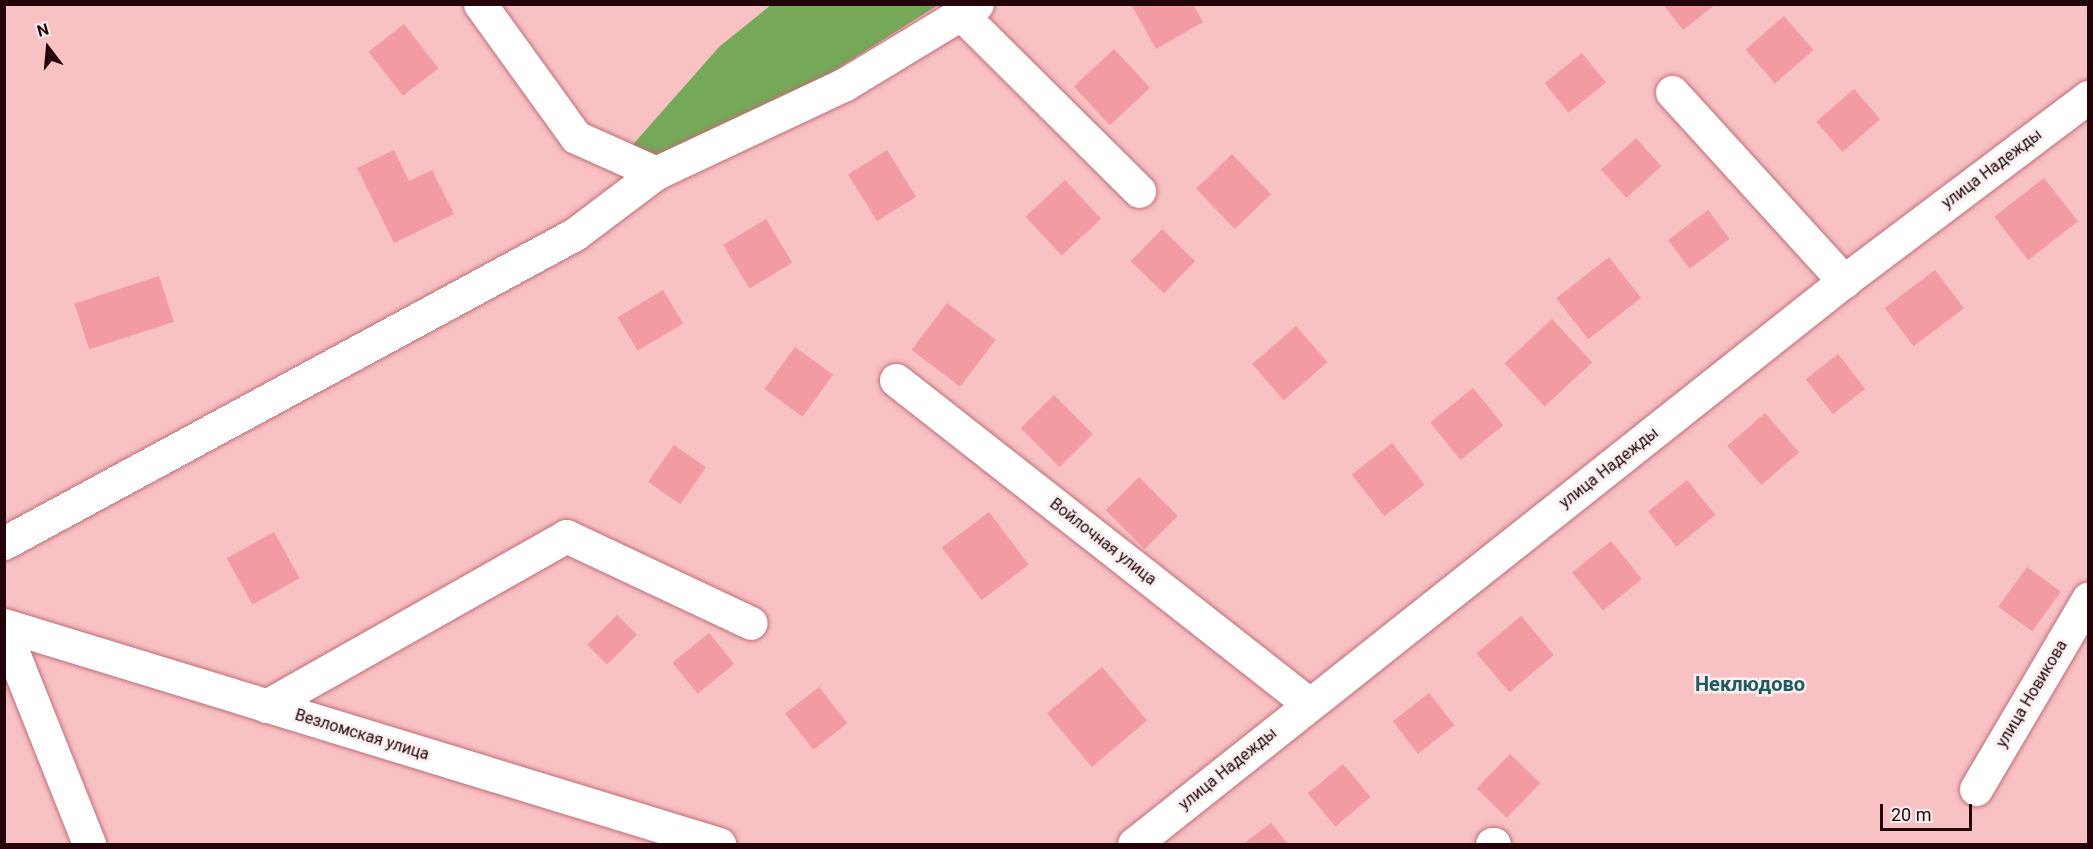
<!DOCTYPE html>
<meta charset="utf-8">
<style>
body{margin:0}
#map{position:relative;width:2093px;height:849px;overflow:hidden;background:#f8c1c4;font-family:Roboto,sans-serif}
div>[style]{position:absolute}
[style*='--x']{left:calc(var(--x)*1px);top:calc(var(--y)*1px);width:calc(var(--w)*1px);rotate:calc(var(--a)*1deg)}
.forest>*{inset:0;background:#76a859}
.building>*{inset:0;background:#f39ba2;transform-origin:0 0}
.roads{filter:drop-shadow(0 0 2px #c16e75) drop-shadow(0 0 2px #c16e75)}
.minor>*{height:33px;margin:-16.5px;padding:0 16.5px;transform-origin:16.5px;border-radius:16.5px;background:#fff}
span{translate:-50% -50%;white-space:nowrap;text-align:center;line-height:1.15;-webkit-text-stroke:5px #f9efef;paint-order:stroke}
.street-label{font-size:16px;color:#230509}
.quarter-label{font-size:20px;color:#205b5b;font-weight:700}
.frame{position:absolute;inset:0;border:6px solid #230509;pointer-events:none}
.north{position:absolute;left:18px;top:18px;width:60px;height:60px;-webkit-text-stroke:4px #f9efef;paint-order:stroke;rotate:344deg;font-size:16px;font-weight:700;line-height:24px;text-align:center;color:#230509}
.north::after{content:'';display:block;margin:auto;width:21px;height:27px;background:#230509;clip-path:polygon(50% 0,100% 100%,50% 72%,0 100%)}
.scale{position:absolute;left:1880px;top:804px;width:92px;height:27px;box-sizing:border-box;border:3px solid #230509;border-top:0;padding-left:8px;font-size:18px;line-height:21px;white-space:nowrap;color:#230509;-webkit-text-stroke:4px #f9efef;paint-order:stroke}
</style>
<div id="map">
<div class="forest">
<i style="clip-path:polygon(771px 5px,938px 5px,799px 93px,656px 173px,628px 150px,720px 46px)"></i>
</div>
<div class="building">
<i style="clip-path:polygon(1131px 4px,1193px 4px,1203px 22px,1156px 49px)"></i>
<i style="clip-path:polygon(1663px 4px,1716px 4px,1683px 30px)"></i>
<i style="left:1784px;top:16px;width:45px;height:51px;rotate:49deg"></i>
<i style="left:404px;top:24px;width:56px;height:45px;rotate:52deg"></i>
<i style="left:1114px;top:49px;width:53px;height:55px;rotate:47deg"></i>
<i style="left:1582px;top:53px;width:38px;height:48px;rotate:51deg"></i>
<i style="left:1854px;top:89px;width:40px;height:50px;rotate:49deg"></i>
<i style="left:1636px;top:138px;width:38px;height:47px;rotate:48deg"></i>
<i style="clip-path:polygon(394px 150px,409px 181px,432px 170px,454px 214px,394px 243px,357px 168px)"></i>
<i style="left:887px;top:150px;width:55px;height:46px;rotate:58deg"></i>
<i style="left:1232px;top:154px;width:56px;height:50px;rotate:46deg"></i>
<i style="left:2044px;top:178px;width:55px;height:63px;rotate:52deg"></i>
<i style="left:1065px;top:180px;width:53px;height:54px;rotate:47deg"></i>
<i style="left:1708px;top:210px;width:36px;height:50px;rotate:53deg"></i>
<i style="left:766px;top:219px;width:51px;height:50px;rotate:59deg"></i>
<i style="left:1162px;top:229px;width:46px;height:45px;rotate:44deg"></i>
<i style="left:1609px;top:257px;width:52px;height:67px;rotate:52deg"></i>
<i style="left:1935px;top:270px;width:48px;height:63px;rotate:53deg"></i>
<i style="left:159px;top:276px;width:48px;height:89px;rotate:72deg"></i>
<i style="left:663px;top:290px;width:39px;height:53px;rotate:59deg"></i>
<i style="left:947px;top:303px;width:61px;height:59px;rotate:37deg"></i>
<i style="left:1552px;top:319px;width:59px;height:65px;rotate:47deg"></i>
<i style="left:1296px;top:326px;width:48px;height:58px;rotate:49deg"></i>
<i style="left:795px;top:347px;width:47px;height:52px;rotate:36deg"></i>
<i style="left:1838px;top:354px;width:44px;height:41px;rotate:52deg"></i>
<i style="left:1473px;top:388px;width:48px;height:55px;rotate:51deg"></i>
<i style="left:1054px;top:395px;width:55px;height:47px;rotate:45deg"></i>
<i style="left:1765px;top:413px;width:52px;height:50px;rotate:49deg"></i>
<i style="left:1392px;top:443px;width:53px;height:51px;rotate:52deg"></i>
<i style="left:674px;top:445px;width:39px;height:45px;rotate:35deg"></i>
<i style="left:1139px;top:477px;width:55px;height:47px;rotate:45deg"></i>
<i style="left:1687px;top:480px;width:45px;height:50px;rotate:51deg"></i>
<i style="left:989px;top:512px;width:66px;height:59px;rotate:53deg"></i>
<i style="left:274px;top:532px;width:53px;height:54px;rotate:61deg"></i>
<i style="left:1611px;top:541px;width:49px;height:50px;rotate:51deg"></i>
<i style="left:2027px;top:567px;width:42px;height:49px;rotate:36deg"></i>
<i style="left:617px;top:615px;width:28px;height:42px;rotate:45deg"></i>
<i style="left:1521px;top:616px;width:51px;height:58px;rotate:50deg"></i>
<i style="left:709px;top:633px;width:40px;height:47px;rotate:51deg"></i>
<i style="left:1102px;top:667px;width:70px;height:72px;rotate:50deg"></i>
<i style="left:819px;top:687px;width:46px;height:43px;rotate:52deg"></i>
<i style="left:1429px;top:693px;width:41px;height:46px;rotate:52deg"></i>
<i style="left:1510px;top:754px;width:42px;height:48px;rotate:44deg"></i>
<i style="left:1343px;top:764px;width:43px;height:46px;rotate:50deg"></i>
<i style="clip-path:polygon(1271px 823px,1288px 844px,1243px 844px)"></i>
</div>
<div class="roads">
<div class="minor">
<i style="--x:480;--y:4;--w:164;--a:54.2"></i>
<i style="--x:576;--y:137;--w:88;--a:24.2"></i>
<i style="--x:961;--y:14;--w:251;--a:44.8"></i>
<i style="--x:1672;--y:92;--w:256;--a:47.7"></i>
<i style="--x:896;--y:380;--w:525;--a:38.11"></i>
<i style="--x:4;--y:543;--w:649;--a:-28.42"></i>
<i style="--x:575;--y:234;--w:101;--a:-37"></i>
<i style="--x:656;--y:173;--w:209;--a:-25.2"></i>
<i style="--x:845;--y:84;--w:154;--a:-31.2"></i>
<i style="--x:4;--y:625;--w:748;--a:17.03"></i>
<i style="--x:4;--y:630;--w:230;--a:68.3"></i>
<i style="--x:266;--y:706;--w:345;--a:-29.5"></i>
<i style="--x:566;--y:536;--w:204;--a:25.2"></i>
<i style="--x:1976;--y:789;--w:221;--a:-59.5"></i>
<i style="--x:1134;--y:844;--w:906;--a:-38.41"></i>
<i style="--x:1844;--y:281;--w:306;--a:-37"></i>
<i style="--x:1492;--y:844;--w:2;--a:0"></i>
</div>
</div>
<div class="street-label">
<span style="left:1992px;top:169px;rotate:-37deg">улица Надежды</span>
<span style="left:1609px;top:468px;rotate:-38deg">улица Надежды</span>
<span style="left:1103px;top:542px;rotate:38deg">Войлочная улица</span>
<span style="left:2032px;top:694px;rotate:-59deg">улица Новикова</span>
<span style="left:362px;top:735px;rotate:17deg">Везломская улица</span>
<span style="left:1228px;top:769px;rotate:-39deg">улица Надежды</span>
</div>
<div class="quarter-label">
<span style="left:1750px;top:684px">Неклюдово</span>
</div>
<div class="frame"></div>
<div class="north">N</div>
<div class="scale">20 m</div>
</div>
